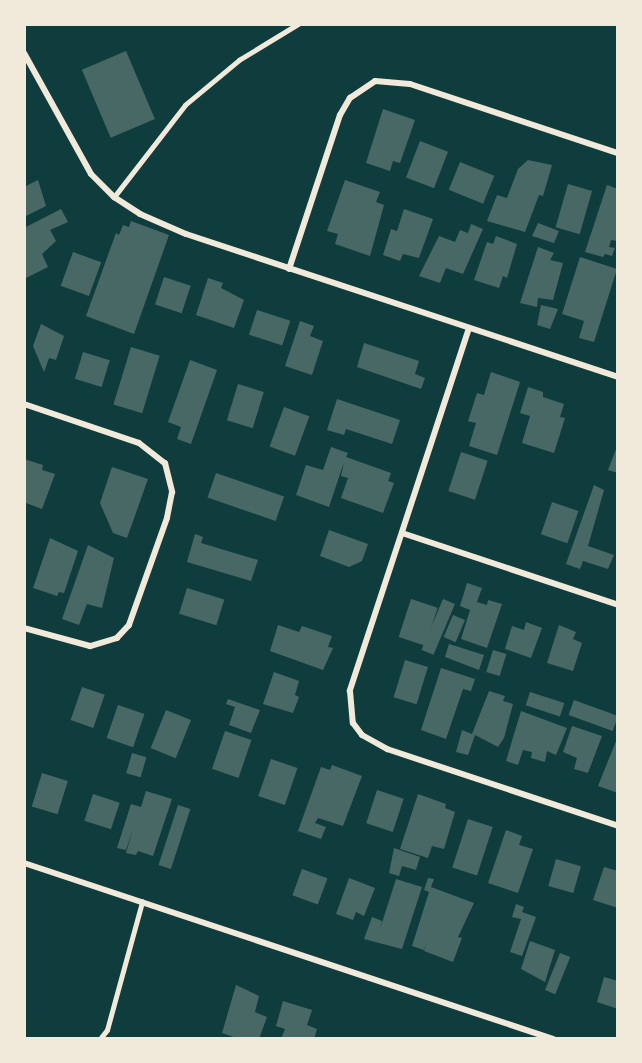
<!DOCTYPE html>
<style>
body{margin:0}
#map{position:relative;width:642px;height:1063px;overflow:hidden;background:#0f3d3e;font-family:Commissioner,sans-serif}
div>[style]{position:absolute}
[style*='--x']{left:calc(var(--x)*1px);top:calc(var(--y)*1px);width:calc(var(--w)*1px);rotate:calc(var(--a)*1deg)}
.building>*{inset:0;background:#486865;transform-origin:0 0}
.service>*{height:4.5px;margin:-2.25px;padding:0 2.25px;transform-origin:2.25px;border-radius:2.25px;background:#f1e9da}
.minor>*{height:6px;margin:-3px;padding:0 3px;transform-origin:3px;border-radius:3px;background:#f1e9da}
span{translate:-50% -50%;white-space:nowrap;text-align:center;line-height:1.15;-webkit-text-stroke:5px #f1e9da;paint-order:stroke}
.frame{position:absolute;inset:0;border:26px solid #f1e9da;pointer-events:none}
</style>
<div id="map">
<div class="building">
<i style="left:126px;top:51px;width:74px;height:48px;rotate:67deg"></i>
<i style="clip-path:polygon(383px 109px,415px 120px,400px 163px,393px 161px,390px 171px,366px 163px)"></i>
<i style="left:420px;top:141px;width:30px;height:39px;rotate:21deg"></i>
<i style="clip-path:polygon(528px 160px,552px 165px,543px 196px,539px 195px,525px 232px,487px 221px,497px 195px,507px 198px,518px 169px)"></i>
<i style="left:460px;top:162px;width:37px;height:30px;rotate:22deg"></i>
<i style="clip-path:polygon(38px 180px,46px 206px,24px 217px,24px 187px)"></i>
<i style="clip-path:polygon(345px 180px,380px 192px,376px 202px,384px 205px,370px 256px,335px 244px,338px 234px,327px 231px)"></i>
<i style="left:568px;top:184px;width:25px;height:45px;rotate:16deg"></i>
<i style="clip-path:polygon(607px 185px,618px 189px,618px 241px,611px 240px,609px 247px,615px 248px,612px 256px,605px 254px,603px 257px,585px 252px)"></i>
<i style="clip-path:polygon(61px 209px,68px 222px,50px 230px,56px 241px,42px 254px,48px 267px,24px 279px,24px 228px)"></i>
<i style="clip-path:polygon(404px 209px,433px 219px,419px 258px,403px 254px,400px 261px,383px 255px,391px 229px,397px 231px)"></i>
<i style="clip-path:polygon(131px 221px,169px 235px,134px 334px,86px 316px,116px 233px,119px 235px,123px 225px,129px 227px)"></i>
<i style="clip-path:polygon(538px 223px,559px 231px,554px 243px,532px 236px)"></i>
<i style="clip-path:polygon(471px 224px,483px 229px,463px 274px,446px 268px,440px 283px,419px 276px,439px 236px,455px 242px,460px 230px,468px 233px)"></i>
<i style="clip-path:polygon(496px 236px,517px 244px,507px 278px,503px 276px,499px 288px,474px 280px,487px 242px,493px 244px)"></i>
<i style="clip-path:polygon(538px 247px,554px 253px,550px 260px,563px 263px,553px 300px,538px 298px,537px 307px,520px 303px)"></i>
<i style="left:73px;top:252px;width:30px;height:36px;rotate:20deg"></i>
<i style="clip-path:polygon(580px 257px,617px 269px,594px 342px,579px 338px,584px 321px,562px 314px)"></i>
<i style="left:164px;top:277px;width:28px;height:29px;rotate:18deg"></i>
<i style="clip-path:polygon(208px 278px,223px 283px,221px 288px,244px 300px,234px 328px,196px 315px)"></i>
<i style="clip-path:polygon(541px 305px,558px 309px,550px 329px,537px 325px)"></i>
<i style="left:257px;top:310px;width:35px;height:26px;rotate:18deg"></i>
<i style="clip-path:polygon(300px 321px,314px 326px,310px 336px,323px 341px,312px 375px,285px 366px)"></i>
<i style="clip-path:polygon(41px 324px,64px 336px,56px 360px,49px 358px,44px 372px,33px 346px)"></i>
<i style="clip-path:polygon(364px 343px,419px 361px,415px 374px,425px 378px,421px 389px,357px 367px)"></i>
<i style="left:131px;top:347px;width:30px;height:60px;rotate:17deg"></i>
<i style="left:83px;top:352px;width:28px;height:28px;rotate:17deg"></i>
<i style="clip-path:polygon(190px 360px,217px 370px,191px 444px,177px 439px,181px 427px,168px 422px)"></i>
<i style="clip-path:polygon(491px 372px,520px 382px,497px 455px,469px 446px,476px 423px,468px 421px,477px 393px,484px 395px)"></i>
<i style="left:238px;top:384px;width:27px;height:38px;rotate:17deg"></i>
<i style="clip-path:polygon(528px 387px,543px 392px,543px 397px,564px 404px,560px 417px,565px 418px,554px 453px,522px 443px,530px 416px,520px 413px)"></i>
<i style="clip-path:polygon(337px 399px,400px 420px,392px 444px,346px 429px,344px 435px,327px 430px)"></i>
<i style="left:284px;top:407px;width:27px;height:42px;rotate:20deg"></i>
<i style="clip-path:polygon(618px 444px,618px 473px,608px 470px)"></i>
<i style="clip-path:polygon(331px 447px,348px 453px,346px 457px,391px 473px,388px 481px,394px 483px,383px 513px,341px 498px,348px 478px,341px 476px,344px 462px,329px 507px,296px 495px,306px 465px,323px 470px)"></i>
<i style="left:461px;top:452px;width:28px;height:41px;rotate:18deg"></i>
<i style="clip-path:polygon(24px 459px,43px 465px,42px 470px,55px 474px,42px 509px,26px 503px)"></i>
<i style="clip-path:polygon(112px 467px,148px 479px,127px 538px,113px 533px,100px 503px)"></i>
<i style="left:216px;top:473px;width:72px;height:26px;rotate:19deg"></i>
<i style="clip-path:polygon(594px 485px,604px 490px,588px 546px,614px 555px,608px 569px,583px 561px,580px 569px,566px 564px)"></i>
<i style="left:552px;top:502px;width:28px;height:34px;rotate:19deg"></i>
<i style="clip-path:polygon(329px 530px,368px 544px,362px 561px,349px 567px,320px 556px)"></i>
<i style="clip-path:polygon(195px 534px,203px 537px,201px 543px,258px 560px,251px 581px,187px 562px)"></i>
<i style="clip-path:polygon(50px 538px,78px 551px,64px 593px,59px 592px,57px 596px,33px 588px)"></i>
<i style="clip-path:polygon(88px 545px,114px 558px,102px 608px,87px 604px,79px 625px,62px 619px)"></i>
<i style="clip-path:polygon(467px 583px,482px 588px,477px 602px,487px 605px,488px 600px,502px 604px,487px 648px,461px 639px,470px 610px,460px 606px)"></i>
<i style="left:187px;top:588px;width:39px;height:27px;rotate:17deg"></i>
<i style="left:411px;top:599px;width:28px;height:40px;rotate:18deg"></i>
<i style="left:443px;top:599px;width:13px;height:55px;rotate:23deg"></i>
<i style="left:453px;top:615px;width:13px;height:24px;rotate:23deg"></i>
<i style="clip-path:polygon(526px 622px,542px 628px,531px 658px,505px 649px,512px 626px,524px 630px)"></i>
<i style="clip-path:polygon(278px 625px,299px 632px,302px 626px,332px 636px,328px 647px,333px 648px,323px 670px,270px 651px)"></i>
<i style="clip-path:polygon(559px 625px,576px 632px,573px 639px,582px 643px,573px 671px,547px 663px)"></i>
<i style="clip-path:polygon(449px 644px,484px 655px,479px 670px,445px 657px)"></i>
<i style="left:493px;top:650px;width:14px;height:23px;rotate:17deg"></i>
<i style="left:405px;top:660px;width:24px;height:39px;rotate:17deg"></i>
<i style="clip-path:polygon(441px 668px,475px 679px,471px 691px,463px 689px,446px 739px,421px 730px)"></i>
<i style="clip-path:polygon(274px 672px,299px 681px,295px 695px,299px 697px,293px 713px,263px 704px)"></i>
<i style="left:82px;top:687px;width:24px;height:35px;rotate:19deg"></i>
<i style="clip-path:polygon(489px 691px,505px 696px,503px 701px,513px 704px,504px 738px,498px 747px,475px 735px,468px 755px,456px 752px,462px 730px,472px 734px)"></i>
<i style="left:530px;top:692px;width:36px;height:14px;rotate:18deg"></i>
<i style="clip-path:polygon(228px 699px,260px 710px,251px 733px,229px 725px,235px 707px,226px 704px)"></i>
<i style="left:574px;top:700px;width:47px;height:16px;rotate:20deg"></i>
<i style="left:118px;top:705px;width:28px;height:35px;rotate:19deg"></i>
<i style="left:166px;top:710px;width:27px;height:41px;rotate:22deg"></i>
<i style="clip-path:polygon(521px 711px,567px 728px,556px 755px,547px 751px,545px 762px,531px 758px,532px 752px,523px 750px,518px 765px,506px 761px)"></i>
<i style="clip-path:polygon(572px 726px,602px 736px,588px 773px,574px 769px,577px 758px,563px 752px)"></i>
<i style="left:225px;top:731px;width:28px;height:40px;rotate:19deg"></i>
<i style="clip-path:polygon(618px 736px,618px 793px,598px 786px)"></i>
<i style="left:132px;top:753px;width:15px;height:21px;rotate:16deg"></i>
<i style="left:271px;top:759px;width:28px;height:39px;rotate:19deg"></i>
<i style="clip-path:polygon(332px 765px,362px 776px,343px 826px,318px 818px,315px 823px,326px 827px,321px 839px,298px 831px,321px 767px,330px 770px)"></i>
<i style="left:42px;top:773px;width:27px;height:35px;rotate:17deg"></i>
<i style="left:377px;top:790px;width:28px;height:35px;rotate:18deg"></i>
<i style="clip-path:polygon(146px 791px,172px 799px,153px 856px,138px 851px,136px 855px,126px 853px,133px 829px,126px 850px,117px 848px,131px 804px,141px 807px)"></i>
<i style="left:93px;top:794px;width:28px;height:28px;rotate:18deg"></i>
<i style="clip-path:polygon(418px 794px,446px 804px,445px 808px,455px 812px,444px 849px,432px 846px,428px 858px,400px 849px)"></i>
<i style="left:178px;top:805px;width:13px;height:63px;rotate:18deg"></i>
<i style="left:468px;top:819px;width:26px;height:51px;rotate:18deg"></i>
<i style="clip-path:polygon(506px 830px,522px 836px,519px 845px,533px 849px,518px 893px,488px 883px)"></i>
<i style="clip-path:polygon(394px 848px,420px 857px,416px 870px,402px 866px,399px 876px,389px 873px)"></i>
<i style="left:556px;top:859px;width:26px;height:28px;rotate:16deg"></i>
<i style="clip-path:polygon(604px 867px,618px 871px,618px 908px,593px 900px)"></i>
<i style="left:302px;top:869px;width:27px;height:28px;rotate:20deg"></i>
<i style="clip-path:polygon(349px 878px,375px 888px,364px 916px,356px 912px,353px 920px,336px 914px)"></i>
<i style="clip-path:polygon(428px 878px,434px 879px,431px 887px,474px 903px,458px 937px,462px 938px,453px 962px,424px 951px,427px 942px,424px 950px,412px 946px,429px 892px,424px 890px)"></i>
<i style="clip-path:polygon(396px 879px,422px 887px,402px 949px,364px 939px,372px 917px,382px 921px,380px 929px)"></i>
<i style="clip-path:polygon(516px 904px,524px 907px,522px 912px,536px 917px,522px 956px,510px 952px,521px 919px,512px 917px)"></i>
<i style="clip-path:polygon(530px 941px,555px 950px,545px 982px,521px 969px)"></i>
<i style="left:560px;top:953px;width:11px;height:40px;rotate:22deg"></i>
<i style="clip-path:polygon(604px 977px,618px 981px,618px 1009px,597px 1002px)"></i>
<i style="clip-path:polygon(236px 985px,259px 996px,255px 1012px,267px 1017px,259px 1039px,239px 1039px,222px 1033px)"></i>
<i style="clip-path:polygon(283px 1001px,312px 1010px,307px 1025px,317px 1029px,314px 1039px,281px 1039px,285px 1029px,276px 1026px)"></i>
</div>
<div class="service">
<i style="--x:114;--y:197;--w:116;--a:-52.3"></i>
<i style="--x:185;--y:105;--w:70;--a:-39.8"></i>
<i style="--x:239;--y:60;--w:69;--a:-31.4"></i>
<i style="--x:100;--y:1039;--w:11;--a:-52"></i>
<i style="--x:107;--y:1030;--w:133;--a:-74.7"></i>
</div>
<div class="minor">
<i style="--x:24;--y:53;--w:138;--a:61"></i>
<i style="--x:91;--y:174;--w:33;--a:45"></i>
<i style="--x:114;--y:197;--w:31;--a:33"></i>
<i style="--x:140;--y:214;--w:50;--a:23.5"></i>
<i style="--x:186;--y:234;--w:455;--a:18.3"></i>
<i style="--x:289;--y:269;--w:162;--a:-71.7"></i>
<i style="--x:340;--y:115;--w:20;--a:-60"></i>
<i style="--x:350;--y:98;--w:30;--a:-34"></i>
<i style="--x:375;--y:81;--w:35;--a:5"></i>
<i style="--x:410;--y:84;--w:219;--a:18.4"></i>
<i style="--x:469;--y:328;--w:382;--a:108.2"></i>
<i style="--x:350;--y:691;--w:32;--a:85"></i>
<i style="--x:353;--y:723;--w:15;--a:53"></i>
<i style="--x:362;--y:735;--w:29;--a:29"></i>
<i style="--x:387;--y:749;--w:243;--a:18.4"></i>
<i style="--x:24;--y:404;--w:121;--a:18.7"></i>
<i style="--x:139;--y:443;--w:33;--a:38"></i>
<i style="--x:165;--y:463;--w:30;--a:76"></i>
<i style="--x:172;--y:492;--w:26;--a:101"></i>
<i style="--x:167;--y:518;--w:114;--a:109.6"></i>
<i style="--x:129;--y:625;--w:18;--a:133"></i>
<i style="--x:117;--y:638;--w:28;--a:163"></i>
<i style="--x:90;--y:646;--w:68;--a:-164.7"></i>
<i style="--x:402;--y:533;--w:228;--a:18.4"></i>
<i style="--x:24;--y:863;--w:558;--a:18.4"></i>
</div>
<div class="frame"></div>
</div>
